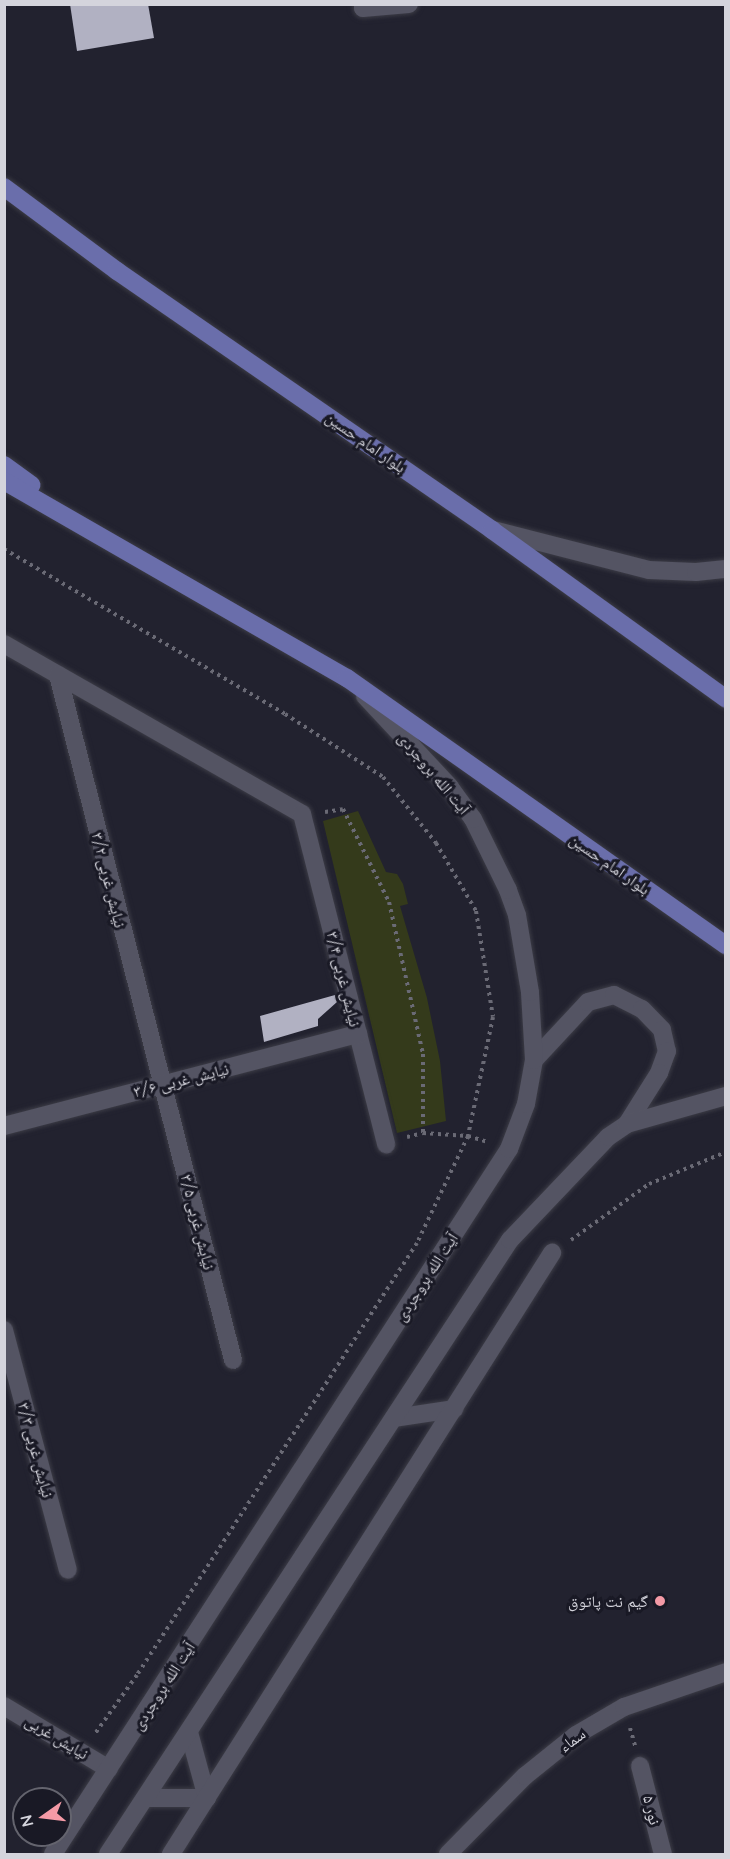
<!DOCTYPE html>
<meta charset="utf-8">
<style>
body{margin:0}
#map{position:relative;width:730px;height:1859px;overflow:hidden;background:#22222f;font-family:Quicksand,"Noto Naskh Arabic",sans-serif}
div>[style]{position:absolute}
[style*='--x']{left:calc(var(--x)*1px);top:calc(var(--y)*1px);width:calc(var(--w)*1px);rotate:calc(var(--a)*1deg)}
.green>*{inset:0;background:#343a1b}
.building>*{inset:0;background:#b1b1c2}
.path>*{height:4px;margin-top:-2px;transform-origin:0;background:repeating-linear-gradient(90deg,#6a6a75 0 3px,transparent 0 7.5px)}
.roads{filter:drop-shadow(0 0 2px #3c3c46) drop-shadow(0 0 2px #3c3c46)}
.street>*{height:18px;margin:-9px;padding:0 9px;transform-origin:9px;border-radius:9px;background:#545463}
.secondary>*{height:18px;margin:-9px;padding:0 9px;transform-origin:9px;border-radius:9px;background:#545463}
.primary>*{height:18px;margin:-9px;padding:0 9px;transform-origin:9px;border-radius:9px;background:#6a6eab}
.dots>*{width:16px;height:16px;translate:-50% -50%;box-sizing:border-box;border:3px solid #191925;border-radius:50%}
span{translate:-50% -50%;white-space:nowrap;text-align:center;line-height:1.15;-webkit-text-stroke:6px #191925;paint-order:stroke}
.street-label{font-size:16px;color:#d4d4dc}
.poi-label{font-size:16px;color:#d4d4dc}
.right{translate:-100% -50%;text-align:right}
.frame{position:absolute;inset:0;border:6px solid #d4d4dc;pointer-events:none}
.north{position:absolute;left:12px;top:1787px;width:60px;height:60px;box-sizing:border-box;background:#191925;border:2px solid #64646e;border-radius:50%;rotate:256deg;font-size:16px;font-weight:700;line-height:24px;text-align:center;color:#d4d4dc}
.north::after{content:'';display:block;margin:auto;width:21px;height:27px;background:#f49aa6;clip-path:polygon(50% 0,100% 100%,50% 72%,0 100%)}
</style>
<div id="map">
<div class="green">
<i style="clip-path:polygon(358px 811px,386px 872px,397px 874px,403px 884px,408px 904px,400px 906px,427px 998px,440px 1061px,446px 1121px,397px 1133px,323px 821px)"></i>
</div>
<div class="building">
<i style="clip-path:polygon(70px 4px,148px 4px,154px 38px,77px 51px)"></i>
<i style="clip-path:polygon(335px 995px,337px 1002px,318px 1019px,318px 1026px,264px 1042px,260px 1016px)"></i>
</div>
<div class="path">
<i style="--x:4;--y:549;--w:326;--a:30.4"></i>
<i style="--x:285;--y:714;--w:117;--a:32.7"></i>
<i style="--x:383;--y:777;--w:85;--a:51.2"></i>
<i style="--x:436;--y:843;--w:79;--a:59.5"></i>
<i style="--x:476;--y:911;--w:107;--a:80.9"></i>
<i style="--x:493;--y:1017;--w:122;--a:101.9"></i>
<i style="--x:468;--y:1136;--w:119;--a:115.5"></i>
<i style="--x:417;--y:1243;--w:515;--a:122.95"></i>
<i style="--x:137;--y:1675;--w:74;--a:125.6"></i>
<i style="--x:325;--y:812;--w:18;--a:-9"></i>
<i style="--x:343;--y:809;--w:104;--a:63.7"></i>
<i style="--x:389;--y:902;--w:156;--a:77.4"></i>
<i style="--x:423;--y:1054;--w:79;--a:90"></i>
<i style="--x:407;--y:1137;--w:16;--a:-14"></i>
<i style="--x:423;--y:1133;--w:45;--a:3.8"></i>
<i style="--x:468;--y:1136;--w:21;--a:17"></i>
<i style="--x:571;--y:1240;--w:96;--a:-35.7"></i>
<i style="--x:649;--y:1184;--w:83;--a:-22.6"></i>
<i style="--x:630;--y:1728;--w:19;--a:74"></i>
</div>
<div class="roads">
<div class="street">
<i style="--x:363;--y:4;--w:4;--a:90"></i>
<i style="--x:363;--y:8;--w:46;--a:-5"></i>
<i style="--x:4;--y:644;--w:343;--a:29.7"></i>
<i style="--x:302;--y:814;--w:341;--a:75.7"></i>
<i style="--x:58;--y:675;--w:707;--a:75.67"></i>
<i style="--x:4;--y:1126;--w:366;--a:-14.6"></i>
<i style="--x:4;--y:1330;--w:248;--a:75.1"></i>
<i style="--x:394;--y:1418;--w:61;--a:-8.5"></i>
<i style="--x:640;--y:1766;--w:91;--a:75.4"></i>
<i style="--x:145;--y:1798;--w:62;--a:0"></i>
<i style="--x:207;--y:1798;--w:68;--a:-105.3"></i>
<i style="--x:171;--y:1854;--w:712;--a:-57.63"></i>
</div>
<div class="secondary">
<i style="--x:493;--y:530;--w:161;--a:14.4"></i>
<i style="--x:649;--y:570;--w:47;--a:2.4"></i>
<i style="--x:696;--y:572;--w:30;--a:-6"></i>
<i style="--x:534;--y:1060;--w:79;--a:-47"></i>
<i style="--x:588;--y:1002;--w:27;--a:-15"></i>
<i style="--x:614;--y:995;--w:31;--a:27"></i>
<i style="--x:642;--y:1009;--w:29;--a:46"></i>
<i style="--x:662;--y:1030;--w:22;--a:77"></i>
<i style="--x:667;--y:1051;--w:23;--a:110"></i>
<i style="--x:659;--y:1073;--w:60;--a:122.1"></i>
<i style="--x:4;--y:1706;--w:122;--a:31"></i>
<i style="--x:53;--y:1854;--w:840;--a:-57.1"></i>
<i style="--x:509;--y:1149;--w:48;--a:-69.3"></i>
<i style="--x:526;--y:1104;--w:45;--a:-79.7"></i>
<i style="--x:534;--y:1060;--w:68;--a:-93.4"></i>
<i style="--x:530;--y:992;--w:78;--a:-99.6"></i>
<i style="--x:517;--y:915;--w:27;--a:-110"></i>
<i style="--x:508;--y:890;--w:79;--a:-116.2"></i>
<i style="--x:473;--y:819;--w:39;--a:-126"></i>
<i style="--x:450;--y:787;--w:125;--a:-133"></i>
<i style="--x:108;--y:1854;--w:734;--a:-56.79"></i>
<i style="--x:510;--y:1240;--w:142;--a:-46.4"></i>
<i style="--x:608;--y:1137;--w:23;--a:-34"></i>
<i style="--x:627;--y:1124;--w:103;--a:-15.8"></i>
<i style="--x:448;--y:1854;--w:110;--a:-45.4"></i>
<i style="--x:525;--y:1776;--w:65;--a:-38.8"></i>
<i style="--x:576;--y:1735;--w:56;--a:-30.3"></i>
<i style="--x:624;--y:1707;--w:108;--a:-18.9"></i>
</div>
<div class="primary">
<i style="--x:4;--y:187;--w:141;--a:36.6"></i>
<i style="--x:117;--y:271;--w:456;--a:34.6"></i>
<i style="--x:492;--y:530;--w:289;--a:35.8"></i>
<i style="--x:4;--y:465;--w:34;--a:36"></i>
<i style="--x:4;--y:481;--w:396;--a:29.9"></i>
<i style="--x:347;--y:678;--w:464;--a:35.2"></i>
</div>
</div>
<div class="dots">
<i style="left:660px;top:1601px;background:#f49aa6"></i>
</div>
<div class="street-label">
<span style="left:366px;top:442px;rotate:35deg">بلوار امام حسین</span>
<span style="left:434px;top:773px;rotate:50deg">آیت الله بروجردی</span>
<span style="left:610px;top:864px;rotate:35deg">بلوار امام حسین</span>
<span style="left:109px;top:880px;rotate:76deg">نیایش غربی ۳/۲</span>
<span style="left:344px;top:979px;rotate:76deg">نیایش غربی ۳/۴</span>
<span style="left:181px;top:1080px;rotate:-14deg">نیایش غربی ۳/۶</span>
<span style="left:198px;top:1222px;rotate:76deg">نیایش غربی ۳/۵</span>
<span style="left:426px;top:1277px;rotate:-57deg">آیت الله بروجردی</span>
<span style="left:36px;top:1450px;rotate:75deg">نیایش غربی ۳/۳</span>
<span style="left:163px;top:1686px;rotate:-57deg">آیت الله بروجردی</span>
<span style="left:57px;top:1737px;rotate:31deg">نیایش غربی</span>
<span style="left:572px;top:1740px;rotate:-36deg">سماء</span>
<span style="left:652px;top:1810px;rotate:76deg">نور ۵</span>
</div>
<div class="poi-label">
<span class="right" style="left:648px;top:1601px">گیم نت پاتوق</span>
</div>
<div class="frame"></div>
<div class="north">N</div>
</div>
